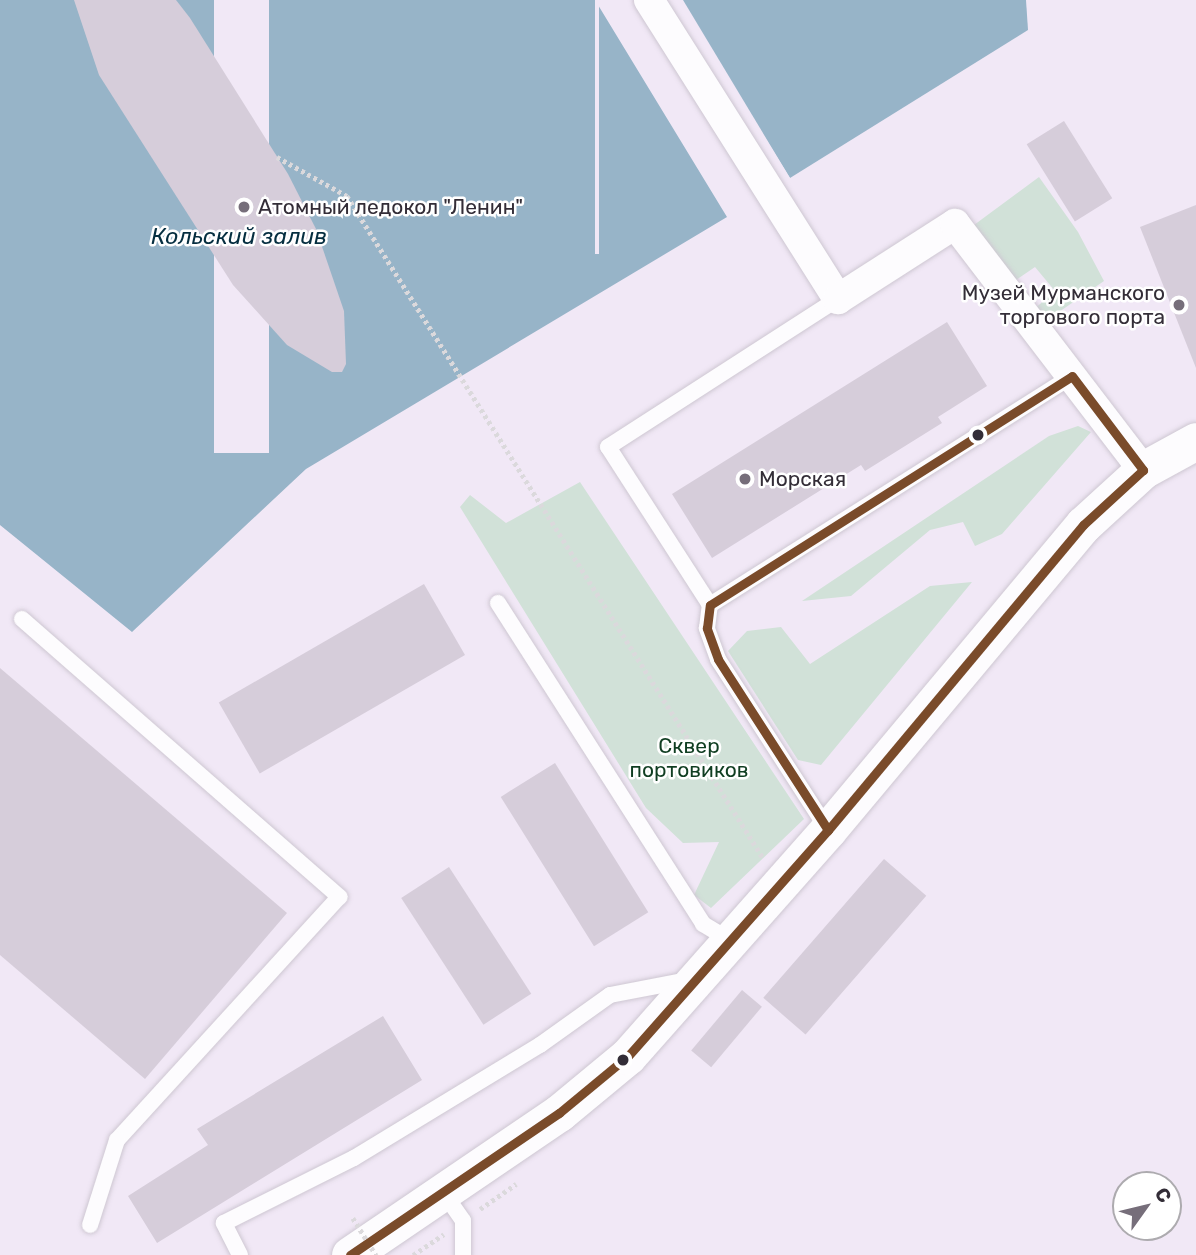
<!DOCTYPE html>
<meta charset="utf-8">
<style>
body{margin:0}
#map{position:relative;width:1196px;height:1255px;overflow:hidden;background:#f1e8f6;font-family:Rubik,sans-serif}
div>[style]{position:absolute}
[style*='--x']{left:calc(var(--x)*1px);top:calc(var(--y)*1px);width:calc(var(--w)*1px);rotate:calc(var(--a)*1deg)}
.green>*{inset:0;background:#d1e1d8}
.water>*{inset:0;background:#97b4c8}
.pier>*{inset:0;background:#f1e8f6;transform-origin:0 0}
.building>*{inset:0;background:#d6cdda;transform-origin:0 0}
.path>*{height:4.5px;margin-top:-2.25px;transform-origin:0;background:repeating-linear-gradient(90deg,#dbd9dc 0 3.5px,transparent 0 7px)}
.roads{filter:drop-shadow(0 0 2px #cec7d2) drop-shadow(0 0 2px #cec7d2)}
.service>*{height:16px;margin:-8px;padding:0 8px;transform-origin:8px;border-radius:8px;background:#fdfcfe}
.minor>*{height:30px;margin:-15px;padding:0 15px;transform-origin:15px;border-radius:15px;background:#fdfcfe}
.tertiary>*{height:37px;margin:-18.5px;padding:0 18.5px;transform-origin:18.5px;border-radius:18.5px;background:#fdfcfe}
.path-bridge>*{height:4.5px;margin-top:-2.25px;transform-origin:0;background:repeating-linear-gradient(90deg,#dbd9dc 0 3.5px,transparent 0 7px)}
.bus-1>*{height:9px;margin:-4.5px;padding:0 4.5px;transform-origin:4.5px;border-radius:4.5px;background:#7a4b2a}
.dots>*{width:19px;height:19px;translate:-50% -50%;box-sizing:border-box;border:4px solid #fff;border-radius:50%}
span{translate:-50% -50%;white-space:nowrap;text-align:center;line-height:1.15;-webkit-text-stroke:5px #fff;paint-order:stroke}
.poi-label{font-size:21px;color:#332d37}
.left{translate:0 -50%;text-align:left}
.right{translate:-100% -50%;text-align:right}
.park-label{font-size:21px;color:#103e22}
.water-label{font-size:23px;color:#052e40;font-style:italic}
.north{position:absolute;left:1112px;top:1171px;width:70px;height:70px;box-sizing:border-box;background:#fff;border:2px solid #adabaf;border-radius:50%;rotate:56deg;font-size:19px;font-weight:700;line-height:28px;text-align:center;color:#332d37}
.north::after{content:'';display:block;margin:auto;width:24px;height:32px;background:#766e7a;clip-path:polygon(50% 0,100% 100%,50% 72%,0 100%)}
</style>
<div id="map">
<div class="green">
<i style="clip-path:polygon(1039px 177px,1078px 232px,1104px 281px,1040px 325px,1032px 311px,1055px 291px,1035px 267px,1010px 284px,974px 225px)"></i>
<i style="clip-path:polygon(1078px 426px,1091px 432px,1002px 534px,975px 546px,963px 522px,930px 530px,851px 596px,802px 601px,1049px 436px)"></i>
<i style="clip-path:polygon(580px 482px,804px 819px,711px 908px,694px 895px,719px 842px,683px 843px,646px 808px,460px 507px,470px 495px,506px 523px)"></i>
<i style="clip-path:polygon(972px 582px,821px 765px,798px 760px,728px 651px,747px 631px,781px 627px,810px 664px,930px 586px)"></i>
</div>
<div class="water">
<i style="clip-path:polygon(0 0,595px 0,727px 217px,306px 469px,132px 632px,0 525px)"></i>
<i style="clip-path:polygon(683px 0,1026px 0,1028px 30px,790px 178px)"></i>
</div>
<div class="pier">
<i style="left:214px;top:0;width:55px;height:453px"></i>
<i style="left:595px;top:0;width:4px;height:254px"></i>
<i style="clip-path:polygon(680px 0,790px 178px,787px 180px,680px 2px)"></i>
</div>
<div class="building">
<i style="clip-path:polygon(74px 0,176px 0,190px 18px,288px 174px,316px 229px,344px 311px,346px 364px,342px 372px,332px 372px,287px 345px,233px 285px,99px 75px)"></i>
<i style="left:1064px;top:121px;width:91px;height:44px;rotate:58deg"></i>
<i style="clip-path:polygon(1196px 205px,1196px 368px,1140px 227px)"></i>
<i style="clip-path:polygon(947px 322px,987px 386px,938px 417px,942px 423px,865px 471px,861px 465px,712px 558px,672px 494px)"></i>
<i style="left:424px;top:584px;width:82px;height:237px;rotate:60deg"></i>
<i style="clip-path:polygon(0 668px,287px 913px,145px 1079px,0 955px)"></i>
<i style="left:555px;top:763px;width:176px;height:64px;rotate:58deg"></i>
<i style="left:884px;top:859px;width:56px;height:184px;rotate:41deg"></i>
<i style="left:449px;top:867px;width:151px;height:57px;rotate:57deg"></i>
<i style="left:742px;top:990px;width:26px;height:79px;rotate:40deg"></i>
<i style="clip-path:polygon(383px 1016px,422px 1080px,157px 1243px,128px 1196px,208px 1145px,197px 1129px)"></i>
</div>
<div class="path">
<i style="--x:277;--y:157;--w:80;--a:29.1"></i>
<i style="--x:347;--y:196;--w:782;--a:57.85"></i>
<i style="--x:480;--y:1209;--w:44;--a:-34.8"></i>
<i style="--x:413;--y:1255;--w:37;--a:-34"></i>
</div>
<div class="roads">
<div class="service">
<i style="--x:498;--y:603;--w:381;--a:57.4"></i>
<i style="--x:703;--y:924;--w:33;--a:31"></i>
<i style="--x:710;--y:605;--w:188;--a:-122.8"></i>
<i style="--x:608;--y:447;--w:274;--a:-32.8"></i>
<i style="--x:22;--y:619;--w:422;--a:41.2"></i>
<i style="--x:339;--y:897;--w:329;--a:132.4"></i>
<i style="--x:117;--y:1140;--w:89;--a:107.6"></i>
<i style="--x:828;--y:830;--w:203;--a:-122.8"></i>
<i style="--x:718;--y:659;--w:33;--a:-110"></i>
<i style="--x:707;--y:628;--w:23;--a:-83"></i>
<i style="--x:710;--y:605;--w:428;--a:-32.3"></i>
<i style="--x:443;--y:1192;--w:35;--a:55"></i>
<i style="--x:463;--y:1221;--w:34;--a:90"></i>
<i style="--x:240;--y:1255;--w:36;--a:-117"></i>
<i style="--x:224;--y:1223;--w:145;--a:-26.6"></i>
<i style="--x:354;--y:1158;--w:218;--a:-31.3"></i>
<i style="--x:540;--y:1045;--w:86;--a:-35.5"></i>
<i style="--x:610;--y:995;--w:79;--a:-10.9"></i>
</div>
<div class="minor">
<i style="--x:649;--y:0;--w:354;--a:57.7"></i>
<i style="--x:838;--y:299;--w:139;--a:-32.7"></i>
<i style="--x:955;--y:224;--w:310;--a:52.6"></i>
</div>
<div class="tertiary">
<i style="--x:350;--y:1255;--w:253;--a:-34.2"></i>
<i style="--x:559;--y:1113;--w:89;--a:-39.6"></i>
<i style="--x:628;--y:1056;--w:302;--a:-48.5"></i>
<i style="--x:828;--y:830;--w:398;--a:-50.1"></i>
<i style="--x:1083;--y:525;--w:81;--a:-42.5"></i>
<i style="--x:1143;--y:470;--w:60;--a:-28.7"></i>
</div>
</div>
<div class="path-bridge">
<i style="--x:353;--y:1218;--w:44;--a:58.1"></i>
</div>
<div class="bus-1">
<i style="--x:1072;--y:376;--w:118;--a:52.9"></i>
<i style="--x:1143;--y:470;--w:81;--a:137.5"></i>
<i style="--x:1083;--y:525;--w:398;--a:129.9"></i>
<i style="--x:828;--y:830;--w:203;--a:-122.8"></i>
<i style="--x:718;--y:659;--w:33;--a:-110"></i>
<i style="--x:707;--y:628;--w:23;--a:-83"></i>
<i style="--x:710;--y:605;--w:428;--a:-32.3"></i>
<i style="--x:350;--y:1255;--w:253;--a:-34.2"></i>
<i style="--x:559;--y:1113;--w:89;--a:-39.6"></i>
<i style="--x:628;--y:1056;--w:302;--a:-48.5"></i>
</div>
<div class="dots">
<i style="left:244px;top:207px;background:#766e7a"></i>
<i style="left:1179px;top:305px;background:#766e7a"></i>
<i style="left:978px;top:435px;background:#332d37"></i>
<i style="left:745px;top:479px;background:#766e7a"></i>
<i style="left:623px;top:1060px;background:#332d37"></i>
</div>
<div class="poi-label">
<span class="left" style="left:258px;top:207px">Атомный ледокол "Ленин"</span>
<span class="right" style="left:1165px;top:305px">Музей Мурманского<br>торгового порта</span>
<span class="left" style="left:759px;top:479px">Морская</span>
</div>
<div class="park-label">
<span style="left:689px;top:758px">Сквер<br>портовиков</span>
</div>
<div class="water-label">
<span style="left:239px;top:236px">Кольский залив</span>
</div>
<div class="north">С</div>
</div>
